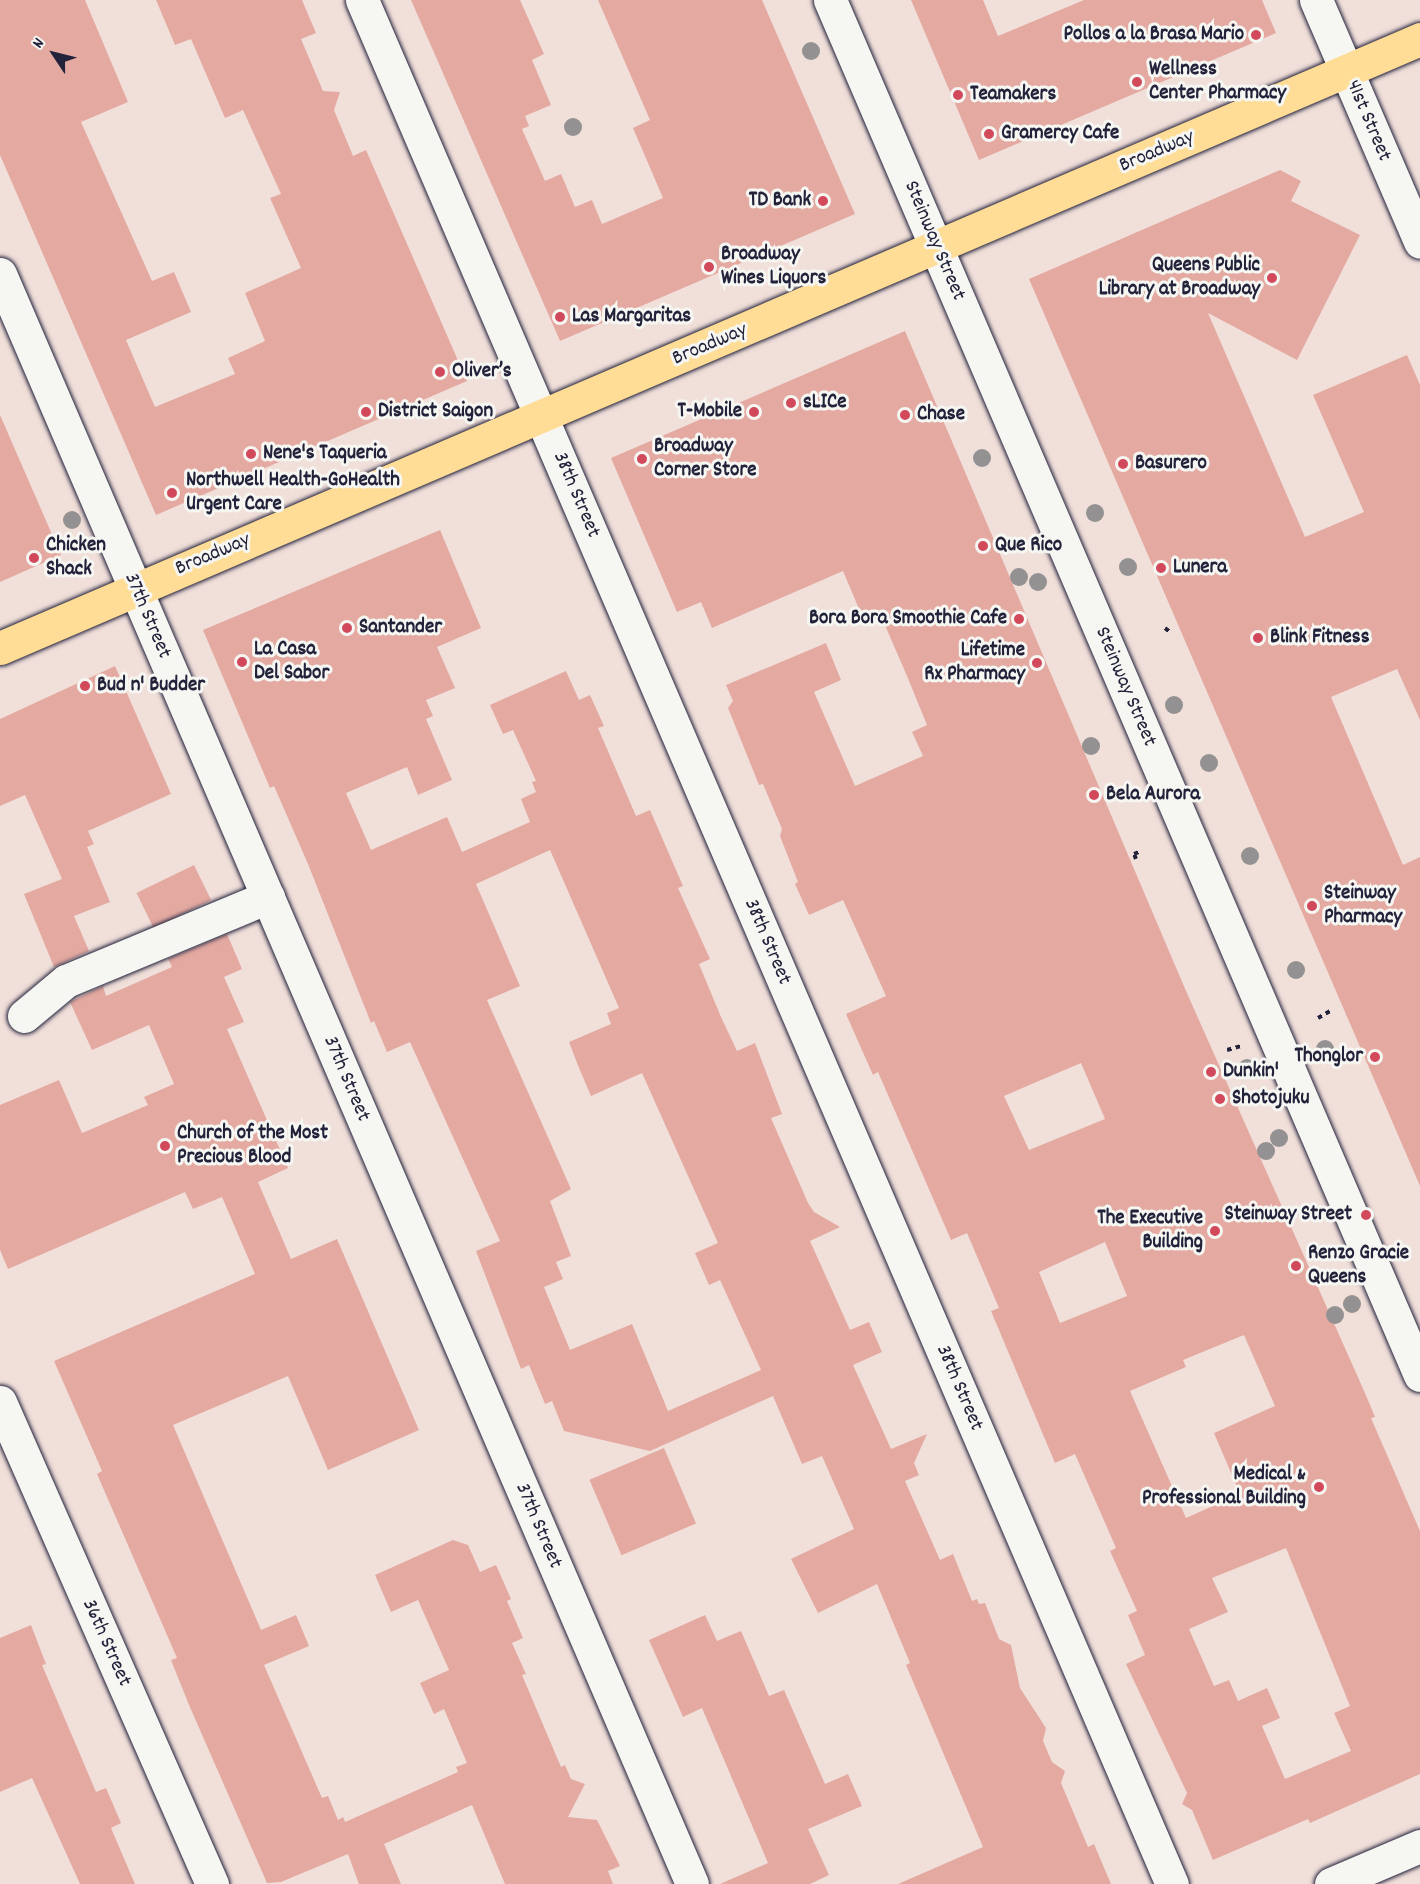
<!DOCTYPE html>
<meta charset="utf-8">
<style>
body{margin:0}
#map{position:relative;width:1420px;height:1884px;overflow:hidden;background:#f1dfda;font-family:Dekko,sans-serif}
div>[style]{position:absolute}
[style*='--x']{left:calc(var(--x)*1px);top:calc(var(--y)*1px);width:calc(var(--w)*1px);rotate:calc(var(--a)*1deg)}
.building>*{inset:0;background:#e4aaa2;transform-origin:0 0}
.path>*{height:4px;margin-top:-2px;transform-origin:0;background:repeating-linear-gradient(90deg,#22223b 0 4.5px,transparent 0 9px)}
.roads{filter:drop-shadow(0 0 2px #22223b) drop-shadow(0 0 2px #22223b)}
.minor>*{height:33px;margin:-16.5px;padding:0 16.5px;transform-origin:16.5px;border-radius:16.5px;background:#f6f6f2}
.major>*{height:33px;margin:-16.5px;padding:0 16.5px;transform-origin:16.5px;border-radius:16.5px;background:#ffdd96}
.trees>*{width:18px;height:18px;margin:-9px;border-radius:50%;background:#939191}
.dots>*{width:16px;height:16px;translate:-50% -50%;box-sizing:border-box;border:3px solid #f6f6f2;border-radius:50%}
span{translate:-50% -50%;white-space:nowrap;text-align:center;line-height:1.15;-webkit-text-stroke:6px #f6f6f2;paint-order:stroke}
.poi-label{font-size:21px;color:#22223b;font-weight:700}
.right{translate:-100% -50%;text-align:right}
.left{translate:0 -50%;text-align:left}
.street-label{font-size:21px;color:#22223b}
.north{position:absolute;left:24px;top:24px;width:60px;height:60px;-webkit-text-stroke:4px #f6f6f2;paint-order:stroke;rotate:305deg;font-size:16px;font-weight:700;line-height:24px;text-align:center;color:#22223b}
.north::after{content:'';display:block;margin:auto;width:21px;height:27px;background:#22223b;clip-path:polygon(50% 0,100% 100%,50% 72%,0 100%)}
</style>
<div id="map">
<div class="building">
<i style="clip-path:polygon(0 0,85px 0,128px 102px,81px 122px,152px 281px,174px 272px,191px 312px,126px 340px,155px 407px,235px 374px,228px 358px,265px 341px,245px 293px,301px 268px,270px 198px,281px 194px,243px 110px,225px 118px,191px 39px,175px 45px,156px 0,302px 0,316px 33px,301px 39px,323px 91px,340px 92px,334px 110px,353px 156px,366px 150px,467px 381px,156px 515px,0 155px)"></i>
<i style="clip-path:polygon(411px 0,520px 0,544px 54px,532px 60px,551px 105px,525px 116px,529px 126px,522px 129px,545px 181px,561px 174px,575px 207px,592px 200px,602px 224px,663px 198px,633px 128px,650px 120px,598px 0,762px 0,855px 214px,560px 341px)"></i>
<i style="clip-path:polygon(911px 0,983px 0,998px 36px,1084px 0,1262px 0,1276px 33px,979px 160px)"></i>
<i style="clip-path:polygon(1280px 170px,1301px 181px,1291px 201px,1360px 235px,1297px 360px,1208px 313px,1305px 537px,1364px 512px,1313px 395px,1407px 355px,1420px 385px,1420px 720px,1397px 669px,1331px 697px,1403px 865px,1420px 857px,1420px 1186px,1029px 279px)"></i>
<i style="clip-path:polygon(evenodd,905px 331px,1186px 991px,1365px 1393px,1375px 1417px,1371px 1418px,1420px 1531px,1420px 1774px,1310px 1823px,1308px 1819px,1213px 1860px,1192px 1810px,1182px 1804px,1187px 1793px,1126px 1664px,1145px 1655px,1128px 1615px,1137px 1611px,1110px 1551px,1116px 1548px,1075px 1454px,1055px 1463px,991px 1311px,999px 1308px,967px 1233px,951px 1240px,878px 1072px,873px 1075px,846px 1014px,886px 996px,843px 900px,809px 915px,795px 884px,798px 882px,780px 836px,782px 829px,763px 784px,759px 785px,728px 708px,733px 701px,726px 685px,826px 643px,841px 680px,814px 692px,855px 786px,923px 756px,912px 732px,927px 725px,907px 676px,881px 616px,865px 623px,843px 571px,712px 628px,701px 602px,677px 612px,611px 458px,905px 331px,1081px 1063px,1105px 1119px,1029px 1150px,1004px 1096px,1081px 1063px,905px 331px,1105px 1242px,1127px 1296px,1060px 1323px,1039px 1272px,1105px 1242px,905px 331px,1244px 1335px,1275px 1406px,1214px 1433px,1240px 1494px,1186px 1518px,1130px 1391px,1186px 1367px,1183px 1360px,1244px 1335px,905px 331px,1286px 1548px,1350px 1706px,1334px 1713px,1351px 1751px,1285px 1779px,1262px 1726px,1280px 1718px,1267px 1688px,1238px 1701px,1229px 1680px,1214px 1686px,1189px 1629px,1228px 1612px,1212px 1578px,1286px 1548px)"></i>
<i style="clip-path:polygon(0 415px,61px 555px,0 582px)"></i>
<i style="clip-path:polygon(evenodd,440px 530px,481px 628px,437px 647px,455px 688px,426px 700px,433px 716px,426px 719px,452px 780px,418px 795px,407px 767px,346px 793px,371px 850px,447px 817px,462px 852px,530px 822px,521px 799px,536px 792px,532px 782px,536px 781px,513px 730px,503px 734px,490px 705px,566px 671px,579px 700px,590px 695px,604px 726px,598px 728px,636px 816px,650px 810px,683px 886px,678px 888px,710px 959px,699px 964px,721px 1017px,737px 1051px,755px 1043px,782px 1114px,771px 1118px,808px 1203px,814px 1212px,840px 1227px,810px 1241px,850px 1330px,869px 1322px,882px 1352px,853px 1365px,891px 1449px,927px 1434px,914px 1463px,919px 1475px,905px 1481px,940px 1560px,953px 1554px,972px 1601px,977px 1599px,979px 1604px,985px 1603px,999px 1639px,1011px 1645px,1020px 1688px,1046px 1728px,1043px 1741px,1052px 1762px,1065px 1771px,1061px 1783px,1088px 1847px,1094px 1844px,1111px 1884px,898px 1884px,983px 1847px,906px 1665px,910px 1663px,877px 1584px,818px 1613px,791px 1559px,854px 1529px,822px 1456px,802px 1464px,773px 1396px,650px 1451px,564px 1431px,552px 1401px,545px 1404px,529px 1365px,521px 1369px,476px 1251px,500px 1241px,410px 1042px,387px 1052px,374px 1021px,371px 1023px,308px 864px,274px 786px,270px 788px,203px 630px,440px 530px,550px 850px,619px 1008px,607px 1013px,611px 1024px,569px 1042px,579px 1068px,591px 1096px,642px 1073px,718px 1243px,695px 1253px,709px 1285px,720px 1280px,761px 1370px,668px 1411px,632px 1324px,570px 1350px,544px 1287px,563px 1279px,556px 1262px,571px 1256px,550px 1201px,571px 1189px,487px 1000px,520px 986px,476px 884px,550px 850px)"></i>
<i style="clip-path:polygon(115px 666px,171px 794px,88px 831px,94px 844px,87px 847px,110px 902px,74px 916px,89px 951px,54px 967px,24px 894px,62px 879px,25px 795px,0 806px,0 719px)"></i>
<i style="left:194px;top:865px;width:39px;height:64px;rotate:64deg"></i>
<i style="clip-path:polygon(227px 934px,242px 969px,224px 977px,244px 1022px,227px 1029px,288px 1168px,258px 1182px,291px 1259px,337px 1239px,419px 1430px,328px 1470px,288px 1376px,173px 1425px,261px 1630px,296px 1615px,309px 1646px,264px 1665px,322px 1798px,328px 1796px,338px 1820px,343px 1817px,345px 1822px,458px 1772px,456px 1767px,467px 1763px,444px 1709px,434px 1714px,420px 1683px,449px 1670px,418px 1600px,391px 1612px,375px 1575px,453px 1540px,468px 1545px,480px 1572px,496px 1565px,511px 1599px,507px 1601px,523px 1638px,512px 1643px,526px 1674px,522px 1675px,561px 1767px,565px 1765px,571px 1779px,585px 1784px,568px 1817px,597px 1820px,620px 1866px,608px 1871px,613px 1884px,505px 1884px,472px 1805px,384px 1844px,401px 1884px,359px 1884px,348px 1854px,281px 1882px,267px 1883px,189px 1705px,171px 1660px,177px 1658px,97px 1474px,102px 1471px,54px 1361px,255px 1274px,222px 1197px,193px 1209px,185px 1192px,8px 1269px,0 1250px,0 1105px,59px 1080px,82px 1133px,148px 1105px,144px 1097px,174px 1084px,149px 1025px,92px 1050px,70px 1002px,103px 986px,106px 996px,172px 967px,168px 959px)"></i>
<i style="left:664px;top:1448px;width:82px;height:81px;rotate:67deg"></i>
<i style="clip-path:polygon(705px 1615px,717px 1641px,741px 1631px,769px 1696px,784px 1690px,825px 1784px,848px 1774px,862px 1806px,808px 1829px,829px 1875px,810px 1884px,720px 1884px,768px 1863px,702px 1708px,683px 1717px,649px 1640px)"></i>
<i style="clip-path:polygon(31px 1625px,46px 1664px,42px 1665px,96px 1792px,106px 1788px,121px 1823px,111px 1828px,135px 1884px,80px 1884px,32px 1778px,0 1792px,0 1638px)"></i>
</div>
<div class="path">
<i style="--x:1165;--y:628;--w:8;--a:40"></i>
<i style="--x:1136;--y:859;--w:5;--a:-112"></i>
<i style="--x:1134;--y:854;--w:8;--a:-23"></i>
<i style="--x:1318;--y:1018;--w:14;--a:-30"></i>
<i style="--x:1227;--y:1050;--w:15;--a:-16"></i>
</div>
<div class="roads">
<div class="minor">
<i style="--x:362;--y:0;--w:2051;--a:66.74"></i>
<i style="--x:830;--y:0;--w:1496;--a:66.78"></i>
<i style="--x:1316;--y:0;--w:263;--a:66.7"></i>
<i style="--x:0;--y:274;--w:1752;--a:66.74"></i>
<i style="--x:24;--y:1016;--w:55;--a:-39.8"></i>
<i style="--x:66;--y:981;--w:219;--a:-22.6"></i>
<i style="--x:0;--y:1402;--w:527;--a:66.26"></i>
<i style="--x:1331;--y:1884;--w:97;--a:-23.1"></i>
</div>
<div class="major">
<i style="--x:0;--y:648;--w:1545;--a:-23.21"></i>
</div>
</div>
<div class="trees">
<i style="left:811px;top:51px"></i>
<i style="left:573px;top:127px"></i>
<i style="left:982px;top:458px"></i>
<i style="left:1095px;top:513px"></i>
<i style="left:72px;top:520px"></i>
<i style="left:1128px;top:567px"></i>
<i style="left:1019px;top:577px"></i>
<i style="left:1038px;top:582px"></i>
<i style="left:1174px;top:705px"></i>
<i style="left:1091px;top:746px"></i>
<i style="left:1209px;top:763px"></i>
<i style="left:1250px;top:856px"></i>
<i style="left:1296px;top:970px"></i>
<i style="left:1325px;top:1049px"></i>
<i style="left:1247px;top:1068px"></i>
<i style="left:1279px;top:1138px"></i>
<i style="left:1266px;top:1151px"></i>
<i style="left:1352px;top:1304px"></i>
<i style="left:1335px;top:1315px"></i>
</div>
<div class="dots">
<i style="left:1256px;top:35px;background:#d1495b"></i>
<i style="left:1137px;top:82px;background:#d1495b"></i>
<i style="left:958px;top:95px;background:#d1495b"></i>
<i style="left:989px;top:134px;background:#d1495b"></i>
<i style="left:823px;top:201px;background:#d1495b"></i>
<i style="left:709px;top:267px;background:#d1495b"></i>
<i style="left:1272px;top:278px;background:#d1495b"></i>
<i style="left:560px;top:317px;background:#d1495b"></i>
<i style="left:440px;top:372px;background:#d1495b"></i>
<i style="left:791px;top:403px;background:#d1495b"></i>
<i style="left:366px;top:412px;background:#d1495b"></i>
<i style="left:754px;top:412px;background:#d1495b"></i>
<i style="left:905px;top:415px;background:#d1495b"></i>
<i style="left:251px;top:454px;background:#d1495b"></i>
<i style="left:642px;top:459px;background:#d1495b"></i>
<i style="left:1123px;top:464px;background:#d1495b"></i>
<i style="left:172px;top:493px;background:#d1495b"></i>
<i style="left:983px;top:546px;background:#d1495b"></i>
<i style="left:34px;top:558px;background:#d1495b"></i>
<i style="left:1161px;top:568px;background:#d1495b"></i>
<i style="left:1019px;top:619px;background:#d1495b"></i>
<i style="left:347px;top:628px;background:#d1495b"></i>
<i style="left:1258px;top:638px;background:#d1495b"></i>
<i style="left:242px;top:662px;background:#d1495b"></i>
<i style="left:1037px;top:663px;background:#d1495b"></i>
<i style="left:85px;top:686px;background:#d1495b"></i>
<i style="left:1094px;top:795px;background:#d1495b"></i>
<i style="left:1312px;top:906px;background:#d1495b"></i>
<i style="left:1375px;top:1057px;background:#d1495b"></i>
<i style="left:1211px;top:1072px;background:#d1495b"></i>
<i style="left:1220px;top:1099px;background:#d1495b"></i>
<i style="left:165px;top:1146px;background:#d1495b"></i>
<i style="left:1366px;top:1215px;background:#d1495b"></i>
<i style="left:1215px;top:1231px;background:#d1495b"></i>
<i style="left:1296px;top:1266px;background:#d1495b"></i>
<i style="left:1319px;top:1487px;background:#d1495b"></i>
</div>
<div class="poi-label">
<span class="right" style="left:1244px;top:35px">Pollos a la Brasa Mario</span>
<span class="left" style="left:1149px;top:82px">Wellness<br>Center Pharmacy</span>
<span class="left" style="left:970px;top:95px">Teamakers</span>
<span class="left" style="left:1001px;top:134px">Gramercy Cafe</span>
<span class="right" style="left:811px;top:201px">TD Bank</span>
<span class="left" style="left:721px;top:267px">Broadway<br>Wines Liquors</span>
<span class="right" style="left:1260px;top:278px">Queens Public<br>Library at Broadway</span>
<span class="left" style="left:572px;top:317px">Las Margaritas</span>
<span class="left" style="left:452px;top:372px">Oliver’s</span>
<span class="left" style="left:803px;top:403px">sLICe</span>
<span class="left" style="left:378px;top:412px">District Saigon</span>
<span class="right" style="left:742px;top:412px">T-Mobile</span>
<span class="left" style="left:917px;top:415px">Chase</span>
<span class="left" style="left:654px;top:459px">Broadway<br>Corner Store</span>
<span class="left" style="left:263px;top:454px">Nene's Taqueria</span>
<span class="left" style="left:1135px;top:464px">Basurero</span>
<span class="left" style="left:186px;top:493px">Northwell Health-GoHealth<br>Urgent Care</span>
<span class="left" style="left:46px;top:558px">Chicken<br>Shack</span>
<span class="left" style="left:995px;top:546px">Que Rico</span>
<span class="left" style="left:1173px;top:568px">Lunera</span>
<span class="right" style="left:1007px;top:619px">Bora Bora Smoothie Cafe</span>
<span class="left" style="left:359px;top:628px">Santander</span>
<span class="left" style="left:1270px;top:638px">Blink Fitness</span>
<span class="left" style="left:254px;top:662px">La Casa<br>Del Sabor</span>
<span class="right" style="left:1025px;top:663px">Lifetime<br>Rx Pharmacy</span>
<span class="left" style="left:97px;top:686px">Bud n' Budder</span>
<span class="left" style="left:1106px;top:795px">Bela Aurora</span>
<span class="left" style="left:1324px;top:906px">Steinway<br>Pharmacy</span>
<span class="right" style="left:1363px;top:1057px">Thonglor</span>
<span class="left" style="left:1223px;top:1072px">Dunkin'</span>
<span class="left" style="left:1232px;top:1099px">Shotojuku</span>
<span class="left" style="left:177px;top:1146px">Church of the Most<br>Precious Blood</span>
<span class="right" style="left:1352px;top:1215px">Steinway Street</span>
<span class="right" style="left:1203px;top:1231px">The Executive<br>Building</span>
<span class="left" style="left:1308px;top:1266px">Renzo Gracie<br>Queens</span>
<span class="right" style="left:1306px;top:1487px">Medical &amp;<br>Professional Building</span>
</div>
<div class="street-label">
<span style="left:1368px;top:121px;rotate:67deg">41st Street</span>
<span style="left:1157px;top:152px;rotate:-23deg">Broadway</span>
<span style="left:934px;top:241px;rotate:67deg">Steinway Street</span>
<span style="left:710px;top:345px;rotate:-23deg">Broadway</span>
<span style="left:576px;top:495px;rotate:67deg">38th Street</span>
<span style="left:213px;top:555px;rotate:-23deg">Broadway</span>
<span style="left:147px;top:616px;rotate:67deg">37th Street</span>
<span style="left:1125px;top:687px;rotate:67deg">Steinway Street</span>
<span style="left:767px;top:942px;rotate:67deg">38th Street</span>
<span style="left:346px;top:1079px;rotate:67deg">37th Street</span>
<span style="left:959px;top:1388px;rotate:67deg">38th Street</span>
<span style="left:538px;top:1526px;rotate:67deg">37th Street</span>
<span style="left:106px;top:1643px;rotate:66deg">36th Street</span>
</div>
<div class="north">N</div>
</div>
